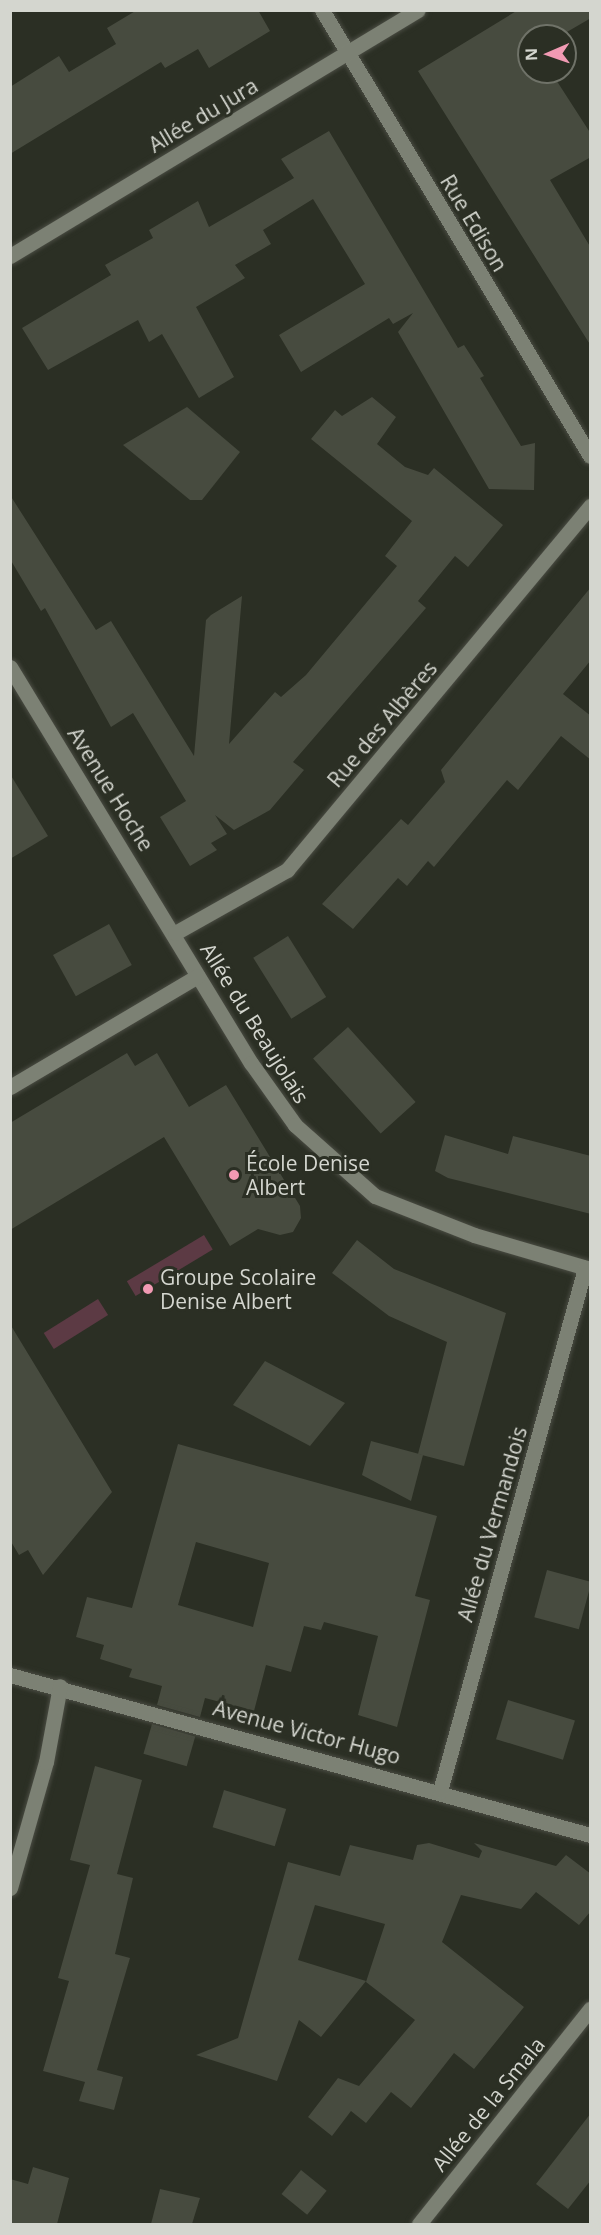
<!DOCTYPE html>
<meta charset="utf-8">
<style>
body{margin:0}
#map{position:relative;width:601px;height:2235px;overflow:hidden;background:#2b2f24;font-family:"Open Sans",sans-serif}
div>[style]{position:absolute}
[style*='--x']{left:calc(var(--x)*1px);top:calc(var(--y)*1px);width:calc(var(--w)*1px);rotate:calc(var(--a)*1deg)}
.green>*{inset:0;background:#5c3a44;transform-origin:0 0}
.building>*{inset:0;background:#474b3f;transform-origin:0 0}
.roads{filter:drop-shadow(0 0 2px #4a4c43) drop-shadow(0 0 2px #4a4c43)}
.minor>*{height:15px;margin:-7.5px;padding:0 7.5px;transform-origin:7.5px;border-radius:7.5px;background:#7c8174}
.dots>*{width:16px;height:16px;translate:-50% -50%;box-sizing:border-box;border:3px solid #2b2f24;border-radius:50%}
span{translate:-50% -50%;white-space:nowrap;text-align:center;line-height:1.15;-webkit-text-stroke:6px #2b2f24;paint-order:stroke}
.street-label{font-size:21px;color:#d4d6cf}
.poi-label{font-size:21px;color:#d4d6cf}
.left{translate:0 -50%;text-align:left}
.frame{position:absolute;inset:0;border:12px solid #d4d6cf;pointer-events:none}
.north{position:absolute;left:517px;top:24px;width:60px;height:60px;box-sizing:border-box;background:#2b2f24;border:2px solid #6f7268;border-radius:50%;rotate:268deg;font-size:16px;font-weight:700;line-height:24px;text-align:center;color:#d4d6cf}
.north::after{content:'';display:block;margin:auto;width:21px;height:27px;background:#f19ab3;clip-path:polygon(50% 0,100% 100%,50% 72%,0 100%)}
</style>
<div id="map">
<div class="green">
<i style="left:204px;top:1235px;width:17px;height:90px;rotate:59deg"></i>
<i style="left:98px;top:1299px;width:19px;height:64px;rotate:58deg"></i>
</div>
<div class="building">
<i style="clip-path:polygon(137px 10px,258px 10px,270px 31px,209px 68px,198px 49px,165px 68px,161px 62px,10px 154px,10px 87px,59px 56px,69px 72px,116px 44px,107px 28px)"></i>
<i style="clip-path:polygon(518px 10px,591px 10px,591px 18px,560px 36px,529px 36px,529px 72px,551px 72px,591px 134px,591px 157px,550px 180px,591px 248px,591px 346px,418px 71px)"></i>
<i style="clip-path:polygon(329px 131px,458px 348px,464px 345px,484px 376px,480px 378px,521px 446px,535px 443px,534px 490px,489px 489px,398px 332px,413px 313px,393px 324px,389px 318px,301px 372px,279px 335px,365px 284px,313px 199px,263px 230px,271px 244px,235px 265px,245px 278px,196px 307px,234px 377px,199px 398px,162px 334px,149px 342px,138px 320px,48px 370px,22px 328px,111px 275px,105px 265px,153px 238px,149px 230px,198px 201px,209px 227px,294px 178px,281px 159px)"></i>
<i style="clip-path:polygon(372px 397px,396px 417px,377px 444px,405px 467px,428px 475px,434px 468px,503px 525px,468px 567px,455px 556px,418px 601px,426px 608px,293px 762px,304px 770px,270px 810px,234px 830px,215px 815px,227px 834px,211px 843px,217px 850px,190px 866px,160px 817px,186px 801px,133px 713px,111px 727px,45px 608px,41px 611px,10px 559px,10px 495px,96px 630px,111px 621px,194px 756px,206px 620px,211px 615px,242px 596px,229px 744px,275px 692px,281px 697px,306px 675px,397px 566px,385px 556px,412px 521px,311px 439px,335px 410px,342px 416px)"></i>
<i style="clip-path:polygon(187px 407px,240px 452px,202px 500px,190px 500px,123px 445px)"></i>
<i style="clip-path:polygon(591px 587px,591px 660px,563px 694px,591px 716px,591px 760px,561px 736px,518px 790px,507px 780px,434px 867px,428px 861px,407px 886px,398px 878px,353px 929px,322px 904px,401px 819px,408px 825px,445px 782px,441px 770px)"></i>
<i style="clip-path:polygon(10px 774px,48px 836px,10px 859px)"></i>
<i style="left:109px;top:924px;width:47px;height:64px;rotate:61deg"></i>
<i style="left:288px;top:936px;width:72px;height:41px;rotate:58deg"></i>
<i style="left:348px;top:1027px;width:101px;height:47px;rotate:48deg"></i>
<i style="clip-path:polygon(127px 1053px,135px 1066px,157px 1053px,189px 1107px,226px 1085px,300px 1206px,301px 1218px,293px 1232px,280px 1235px,258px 1229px,230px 1246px,164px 1137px,10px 1230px,10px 1123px)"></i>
<i style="clip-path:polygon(445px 1135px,508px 1154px,513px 1136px,591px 1156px,591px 1214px,448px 1178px,435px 1171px)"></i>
<i style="clip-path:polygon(357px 1240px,394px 1269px,506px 1313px,464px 1466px,418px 1454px,447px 1342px,389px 1316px,332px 1273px)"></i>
<i style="clip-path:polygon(10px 1324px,112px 1492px,43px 1575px,28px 1550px,19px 1555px,10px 1540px)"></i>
<i style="clip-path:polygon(265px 1361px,345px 1403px,310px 1446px,233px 1405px)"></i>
<i style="clip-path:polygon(371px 1441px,423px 1455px,411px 1501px,362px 1475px)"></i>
<i style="clip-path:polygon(evenodd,178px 1444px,437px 1516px,415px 1596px,430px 1600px,397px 1727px,358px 1715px,378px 1636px,324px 1622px,321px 1630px,304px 1626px,291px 1672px,266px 1665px,254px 1711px,205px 1698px,200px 1717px,157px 1705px,162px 1686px,129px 1677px,132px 1669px,100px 1659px,104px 1645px,76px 1637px,87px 1597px,132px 1608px,178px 1444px,196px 1542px,269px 1563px,253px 1627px,178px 1605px,196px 1542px)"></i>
<i style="left:547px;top:1570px;width:46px;height:49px;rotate:15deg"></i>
<i style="left:508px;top:1700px;width:70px;height:41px;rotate:17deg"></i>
<i style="left:152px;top:1724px;width:45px;height:31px;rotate:16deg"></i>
<i style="clip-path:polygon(95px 1766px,142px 1780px,117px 1874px,133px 1878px,115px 1954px,130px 1958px,97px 2070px,123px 2077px,114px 2110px,79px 2101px,85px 2082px,43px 2071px,69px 1981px,58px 1978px,90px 1865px,70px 1860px)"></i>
<i style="left:224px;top:1790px;width:65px;height:39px;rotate:17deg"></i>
<i style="clip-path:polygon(429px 1843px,479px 1858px,482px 1851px,474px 1843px,556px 1866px,566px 1855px,591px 1874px,591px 1911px,579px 1925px,536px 1892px,521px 1909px,461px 1895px,442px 1942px,524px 2007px,474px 2069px,454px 2053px,411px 2108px,391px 2092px,366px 2123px,351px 2111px,332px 2136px,308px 2117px,338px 2078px,359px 2086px,415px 2020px,366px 1982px,385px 1924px,315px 1905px,298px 1960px,366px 1981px,321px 2037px,299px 2020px,277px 2081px,196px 2055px,238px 2038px,288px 1862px,340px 1876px,350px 1845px,413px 1860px,417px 1845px)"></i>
<i style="clip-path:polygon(591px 2113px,591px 2180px,568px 2209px,536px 2184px)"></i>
<i style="clip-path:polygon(33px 2167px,69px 2178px,57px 2224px,10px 2224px,10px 2179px,28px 2184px)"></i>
<i style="left:301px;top:2170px;width:33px;height:31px;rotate:39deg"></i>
<i style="clip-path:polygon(160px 2189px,200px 2198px,192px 2224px,151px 2224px)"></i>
</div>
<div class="roads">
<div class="minor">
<i style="--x:322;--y:10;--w:520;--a:59"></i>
<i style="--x:10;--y:256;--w:476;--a:-31.1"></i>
<i style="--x:10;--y:667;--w:464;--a:58.7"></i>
<i style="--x:251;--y:1063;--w:76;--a:54.6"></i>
<i style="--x:295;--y:1125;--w:107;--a:41.6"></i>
<i style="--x:375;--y:1196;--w:106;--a:21.5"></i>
<i style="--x:474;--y:1235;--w:121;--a:16.3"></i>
<i style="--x:175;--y:933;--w:129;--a:-29.4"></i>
<i style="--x:287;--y:870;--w:474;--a:-50.2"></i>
<i style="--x:10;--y:1087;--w:218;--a:-30.6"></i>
<i style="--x:10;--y:1675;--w:602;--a:15.42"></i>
<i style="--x:440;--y:1791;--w:543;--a:-74.5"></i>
<i style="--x:10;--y:1888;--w:131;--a:-74.1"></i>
<i style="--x:46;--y:1762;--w:77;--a:-79.6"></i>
<i style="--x:419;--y:2224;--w:275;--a:-51.5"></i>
</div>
</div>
<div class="dots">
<i style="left:234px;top:1175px;background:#f19ab3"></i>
<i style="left:148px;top:1289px;background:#f19ab3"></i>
</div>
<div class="street-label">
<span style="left:203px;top:115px;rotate:-31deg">Allée du Jura</span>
<span style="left:474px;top:223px;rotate:59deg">Rue Edison</span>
<span style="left:382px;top:724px;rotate:-50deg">Rue des Albères</span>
<span style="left:111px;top:789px;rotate:58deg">Avenue Hoche</span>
<span style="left:255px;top:1023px;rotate:58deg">Allée du Beaujolais</span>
<span style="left:492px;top:1524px;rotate:-74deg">Allée du Vermandois</span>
<span style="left:307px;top:1732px;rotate:15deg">Avenue Victor Hugo</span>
<span style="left:488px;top:2104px;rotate:-51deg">Allée de la Smala</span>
</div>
<div class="poi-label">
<span class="left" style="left:246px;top:1175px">École Denise<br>Albert</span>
<span class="left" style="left:160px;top:1289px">Groupe Scolaire<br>Denise Albert</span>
</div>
<div class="frame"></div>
<div class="north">N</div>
</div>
